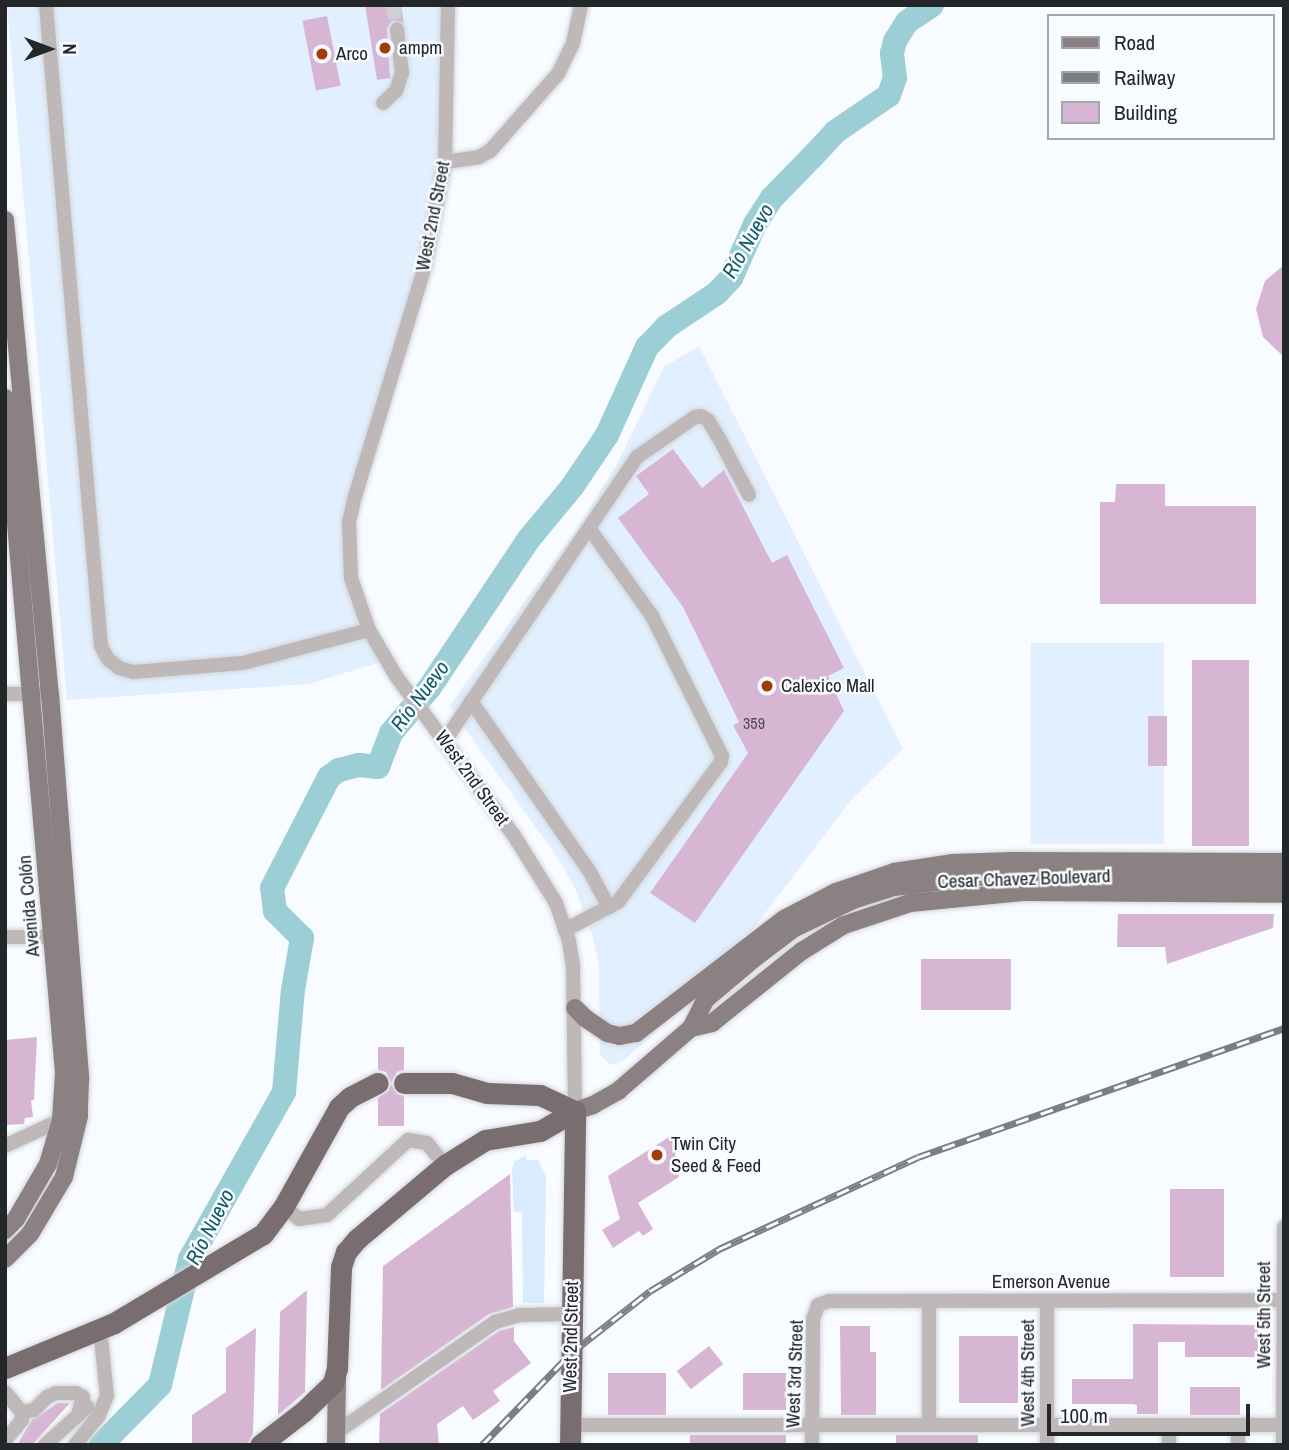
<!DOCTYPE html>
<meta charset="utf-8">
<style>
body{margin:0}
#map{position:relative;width:1289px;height:1450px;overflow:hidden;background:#f8fbff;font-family:"Archivo Narrow",sans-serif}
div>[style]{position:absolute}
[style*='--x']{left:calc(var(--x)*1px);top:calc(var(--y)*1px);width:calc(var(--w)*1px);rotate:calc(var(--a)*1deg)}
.built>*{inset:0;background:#e2effe;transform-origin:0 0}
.green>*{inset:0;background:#d8ebff}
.river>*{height:24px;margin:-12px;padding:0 12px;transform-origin:12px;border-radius:12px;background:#9bcfd5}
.building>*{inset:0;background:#d7b6d4;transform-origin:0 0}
.minor-tunnel>*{height:14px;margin-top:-7px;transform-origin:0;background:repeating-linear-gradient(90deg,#ced1d4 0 14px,transparent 0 21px)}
.roads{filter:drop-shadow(0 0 2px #d2d5d9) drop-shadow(0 0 2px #d2d5d9)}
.minor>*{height:14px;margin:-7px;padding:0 7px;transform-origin:7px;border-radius:7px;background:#beb8b9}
.major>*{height:18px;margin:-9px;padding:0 9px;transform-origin:9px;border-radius:9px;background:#8b8182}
.highway>*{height:21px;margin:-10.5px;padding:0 10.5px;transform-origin:10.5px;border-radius:10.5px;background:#796d6f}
.rail>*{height:7px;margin-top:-3.5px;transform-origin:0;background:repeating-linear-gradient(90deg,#f8fbff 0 13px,#7c7f82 0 26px);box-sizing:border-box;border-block:2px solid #7c7f82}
.dots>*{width:19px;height:19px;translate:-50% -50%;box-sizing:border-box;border:4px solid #f8fbff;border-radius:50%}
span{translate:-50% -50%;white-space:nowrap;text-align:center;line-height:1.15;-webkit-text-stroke:5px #f8fbff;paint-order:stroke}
.number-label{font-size:16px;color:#514b54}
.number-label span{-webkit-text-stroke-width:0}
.poi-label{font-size:19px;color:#24272a}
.left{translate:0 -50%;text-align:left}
.street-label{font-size:19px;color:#24272a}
.water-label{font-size:21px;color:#145c63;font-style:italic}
.frame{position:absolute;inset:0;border:7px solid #24272a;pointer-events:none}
.legend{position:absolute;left:1047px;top:14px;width:228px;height:126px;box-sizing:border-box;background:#f8fbff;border:2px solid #a3a6aa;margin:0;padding:9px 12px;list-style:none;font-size:21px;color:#24272a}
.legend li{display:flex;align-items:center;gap:14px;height:35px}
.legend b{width:35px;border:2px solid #a3a6aa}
.north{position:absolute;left:14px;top:14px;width:70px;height:70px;-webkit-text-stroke:5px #f8fbff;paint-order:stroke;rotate:90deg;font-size:19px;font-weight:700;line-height:28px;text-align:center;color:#24272a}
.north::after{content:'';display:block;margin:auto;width:24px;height:32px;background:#24272a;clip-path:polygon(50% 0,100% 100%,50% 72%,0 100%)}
.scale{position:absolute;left:1047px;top:1404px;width:203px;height:32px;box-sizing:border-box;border:4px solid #24272a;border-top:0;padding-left:9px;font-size:21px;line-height:24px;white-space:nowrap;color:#24272a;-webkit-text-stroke:5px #f8fbff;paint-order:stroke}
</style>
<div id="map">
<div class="built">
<i style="clip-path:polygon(7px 5px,448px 5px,449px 65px,433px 232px,355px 496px,351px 578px,387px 660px,309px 684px,67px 700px)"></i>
<i style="clip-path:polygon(699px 346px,903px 749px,851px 800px,716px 978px,623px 1061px,610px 1065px,600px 1055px,599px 966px,593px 937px,575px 888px,559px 860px,449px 706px,576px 531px,616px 466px,664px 367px)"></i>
<i style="left:1031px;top:643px;width:133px;height:201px"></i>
</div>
<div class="green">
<i style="clip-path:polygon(526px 1155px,526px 1160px,538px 1160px,546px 1177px,544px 1303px,523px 1303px,522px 1212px,514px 1212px,512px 1169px,514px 1162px)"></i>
</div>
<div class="river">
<i style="--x:101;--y:1445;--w:84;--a:-45.5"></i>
<i style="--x:160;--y:1385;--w:130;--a:-76.6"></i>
<i style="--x:190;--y:1259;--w:192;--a:-60.6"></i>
<i style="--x:284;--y:1092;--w:102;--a:-85"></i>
<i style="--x:293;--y:990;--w:53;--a:-80.2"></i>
<i style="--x:302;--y:938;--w:38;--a:-135"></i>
<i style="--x:275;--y:911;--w:23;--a:-97"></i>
<i style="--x:272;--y:888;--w:125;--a:-62.8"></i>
<i style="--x:329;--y:777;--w:12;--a:-35"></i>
<i style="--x:339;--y:770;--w:21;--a:-14"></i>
<i style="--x:359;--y:765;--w:19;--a:6"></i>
<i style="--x:378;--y:767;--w:36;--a:-69"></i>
<i style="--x:391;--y:733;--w:60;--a:-49.7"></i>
<i style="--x:430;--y:687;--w:177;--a:-56.3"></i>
<i style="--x:528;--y:540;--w:69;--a:-50.3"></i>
<i style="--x:572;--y:487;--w:63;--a:-56.1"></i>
<i style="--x:607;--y:435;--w:97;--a:-65.6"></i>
<i style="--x:647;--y:347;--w:28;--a:-46"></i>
<i style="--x:666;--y:327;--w:61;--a:-33.7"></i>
<i style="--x:717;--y:293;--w:21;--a:-47"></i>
<i style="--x:731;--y:278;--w:59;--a:-66"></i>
<i style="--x:755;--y:224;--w:31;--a:-57"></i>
<i style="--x:772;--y:198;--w:57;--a:-45.7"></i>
<i style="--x:812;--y:157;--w:34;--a:-47"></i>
<i style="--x:835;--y:132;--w:65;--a:-34.4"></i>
<i style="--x:889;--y:95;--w:18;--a:-71"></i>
<i style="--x:895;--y:78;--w:25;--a:-97"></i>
<i style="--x:892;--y:53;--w:12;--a:-76"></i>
<i style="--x:895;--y:41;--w:22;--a:-58"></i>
<i style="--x:907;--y:22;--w:30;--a:-34"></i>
</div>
<div class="building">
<i style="clip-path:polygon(365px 5px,401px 5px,404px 23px,392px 21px,387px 29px,390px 78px,377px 80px)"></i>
<i style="left:327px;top:16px;width:71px;height:25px;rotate:79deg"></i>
<i style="clip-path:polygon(1284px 265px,1284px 357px,1263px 337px,1256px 309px,1265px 281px)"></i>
<i style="clip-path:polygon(673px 449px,702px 488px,724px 470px,772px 563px,787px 555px,844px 668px,828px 676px,844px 711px,695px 923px,650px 893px,748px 753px,733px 725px,739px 722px,683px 607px,618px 518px,649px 494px,636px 476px)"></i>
<i style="clip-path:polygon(1116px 484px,1165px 484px,1165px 506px,1256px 506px,1256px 604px,1100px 604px,1100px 502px,1115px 502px)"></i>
<i style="left:1192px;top:660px;width:57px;height:186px"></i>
<i style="left:1148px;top:716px;width:19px;height:50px"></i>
<i style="clip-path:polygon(1118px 914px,1274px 914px,1273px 928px,1167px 964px,1165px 947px,1117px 947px)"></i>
<i style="left:921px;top:959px;width:90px;height:51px"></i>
<i style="clip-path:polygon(37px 1037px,34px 1100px,31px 1100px,33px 1117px,25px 1118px,24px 1124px,5px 1125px,5px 1040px)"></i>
<i style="clip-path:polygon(378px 1047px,404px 1047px,404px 1070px,397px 1072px,391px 1083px,386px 1072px,378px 1070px)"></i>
<i style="clip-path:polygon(391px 1084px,397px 1094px,404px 1096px,404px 1126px,378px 1126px,378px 1098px,388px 1091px)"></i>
<i style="clip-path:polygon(672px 1135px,679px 1177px,638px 1203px,653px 1229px,643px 1236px,639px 1231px,613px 1248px,602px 1230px,620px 1219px,608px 1176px)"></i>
<i style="clip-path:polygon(510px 1174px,513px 1307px,489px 1314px,381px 1390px,383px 1266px)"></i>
<i style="left:1170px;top:1189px;width:54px;height:88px"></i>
<i style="clip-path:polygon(307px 1290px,305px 1392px,278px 1415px,280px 1312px)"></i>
<i style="clip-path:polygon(1133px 1324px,1258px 1325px,1258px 1357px,1185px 1357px,1185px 1342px,1158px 1342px,1158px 1414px,1137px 1414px,1137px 1405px,1132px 1404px,1072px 1404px,1072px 1379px,1133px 1379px)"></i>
<i style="clip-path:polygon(840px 1326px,870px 1326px,870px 1352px,876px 1352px,876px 1415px,841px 1415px)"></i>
<i style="clip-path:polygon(514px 1327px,514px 1341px,531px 1363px,493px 1391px,500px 1401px,473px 1420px,463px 1406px,437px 1424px,439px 1445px,379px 1445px,380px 1414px,499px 1331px)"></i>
<i style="clip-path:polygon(256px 1328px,253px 1434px,247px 1445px,192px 1445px,192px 1415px,226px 1392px,226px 1348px)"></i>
<i style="left:959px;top:1336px;width:59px;height:67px"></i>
<i style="left:709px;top:1346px;width:23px;height:41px;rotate:52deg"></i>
<i style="left:666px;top:1373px;width:42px;height:58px;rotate:90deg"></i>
<i style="left:743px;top:1373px;width:43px;height:37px"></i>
<i style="left:1190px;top:1387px;width:50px;height:28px"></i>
<i style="clip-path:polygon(58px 1403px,70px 1403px,32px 1445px,17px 1445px,32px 1420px)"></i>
<i style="left:690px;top:1435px;width:96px;height:10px"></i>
<i style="left:896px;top:1435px;width:82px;height:10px"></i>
</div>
<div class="minor-tunnel">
<i style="--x:393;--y:5;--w:24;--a:81"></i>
</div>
<div class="roads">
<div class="minor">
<i style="--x:46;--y:5;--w:643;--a:85.1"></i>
<i style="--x:101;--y:646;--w:15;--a:62"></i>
<i style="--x:108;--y:659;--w:14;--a:39"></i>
<i style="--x:119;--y:668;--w:15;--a:16"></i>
<i style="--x:133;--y:672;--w:110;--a:-4.7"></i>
<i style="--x:243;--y:663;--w:130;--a:-14.7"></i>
<i style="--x:448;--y:5;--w:157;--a:91.1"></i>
<i style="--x:445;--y:162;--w:106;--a:100.9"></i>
<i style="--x:425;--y:266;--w:240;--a:106.9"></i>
<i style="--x:355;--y:496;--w:28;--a:103"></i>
<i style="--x:349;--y:523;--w:55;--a:87.9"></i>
<i style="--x:351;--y:578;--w:55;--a:70.9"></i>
<i style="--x:369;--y:630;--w:53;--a:59.6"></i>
<i style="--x:396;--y:676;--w:197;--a:53.5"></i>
<i style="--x:513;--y:834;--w:81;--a:58.1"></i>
<i style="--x:556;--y:903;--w:40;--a:71.1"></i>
<i style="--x:569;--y:941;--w:24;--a:81"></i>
<i style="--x:573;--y:965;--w:146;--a:89.2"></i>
<i style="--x:383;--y:103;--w:18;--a:-43"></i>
<i style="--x:396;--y:91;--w:19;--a:-72"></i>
<i style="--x:402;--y:73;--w:44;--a:-96.5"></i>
<i style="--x:445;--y:162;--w:34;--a:-8"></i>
<i style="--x:479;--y:157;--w:13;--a:-29"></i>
<i style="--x:490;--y:151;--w:103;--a:-48.6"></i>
<i style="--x:558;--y:74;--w:34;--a:-64"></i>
<i style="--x:573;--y:43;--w:39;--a:-78"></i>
<i style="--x:5;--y:694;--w:36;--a:0"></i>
<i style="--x:471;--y:701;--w:208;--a:55.2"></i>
<i style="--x:590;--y:872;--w:40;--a:62"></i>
<i style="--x:446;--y:739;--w:341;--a:-55.9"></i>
<i style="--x:637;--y:457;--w:70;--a:-34.6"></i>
<i style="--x:695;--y:417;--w:6;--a:-9"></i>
<i style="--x:701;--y:416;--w:8;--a:30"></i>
<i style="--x:708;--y:420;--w:23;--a:59"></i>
<i style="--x:720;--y:440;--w:62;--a:62.2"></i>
<i style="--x:565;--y:930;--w:60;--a:-27.8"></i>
<i style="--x:618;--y:902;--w:174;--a:-53.7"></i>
<i style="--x:721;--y:762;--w:6;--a:-81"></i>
<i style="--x:722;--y:756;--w:157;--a:-116.6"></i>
<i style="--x:652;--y:616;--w:108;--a:-125.6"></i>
<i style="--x:5;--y:937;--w:47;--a:0"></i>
<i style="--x:5;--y:1146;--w:62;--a:-24.9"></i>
<i style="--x:284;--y:1206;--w:20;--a:41"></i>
<i style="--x:299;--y:1219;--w:28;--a:-8"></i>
<i style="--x:327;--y:1215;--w:110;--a:-42.8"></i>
<i style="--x:408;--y:1140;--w:19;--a:9"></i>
<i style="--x:427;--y:1143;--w:28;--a:51"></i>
<i style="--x:1047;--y:1302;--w:143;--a:90"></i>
<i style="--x:5;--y:1392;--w:26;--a:50"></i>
<i style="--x:22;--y:1412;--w:8;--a:90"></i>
<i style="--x:22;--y:1420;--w:26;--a:130"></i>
<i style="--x:22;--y:1412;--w:12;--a:-9"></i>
<i style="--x:34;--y:1410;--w:18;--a:-45"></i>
<i style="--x:47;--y:1397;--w:10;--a:-24"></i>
<i style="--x:56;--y:1393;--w:20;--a:0"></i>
<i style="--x:76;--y:1393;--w:8;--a:30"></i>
<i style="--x:83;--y:1397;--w:15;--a:106"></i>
<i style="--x:570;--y:1425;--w:714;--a:0"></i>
<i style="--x:929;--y:1425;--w:124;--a:-90"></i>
<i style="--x:1169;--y:1425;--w:20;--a:90"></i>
<i style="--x:337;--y:1432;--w:193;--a:-34.8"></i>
<i style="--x:495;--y:1322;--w:25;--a:-16"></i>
<i style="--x:519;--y:1315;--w:52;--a:-1.1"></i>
<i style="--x:45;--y:1445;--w:57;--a:-42.1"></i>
<i style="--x:75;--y:1445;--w:36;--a:-51"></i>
<i style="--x:98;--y:1417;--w:23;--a:-67"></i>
<i style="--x:107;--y:1396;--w:68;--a:-95.9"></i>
<i style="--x:812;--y:1445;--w:126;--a:-89.5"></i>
<i style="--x:813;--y:1319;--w:15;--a:-70"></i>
<i style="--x:818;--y:1305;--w:12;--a:-20"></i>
<i style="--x:829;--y:1301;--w:455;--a:-0.1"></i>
<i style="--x:1238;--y:1445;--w:20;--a:-90"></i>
<i style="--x:1283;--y:1445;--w:218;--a:-89.7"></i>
</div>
<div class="major">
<i style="--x:5;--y:220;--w:476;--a:84.6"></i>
<i style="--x:50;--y:694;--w:386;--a:85.5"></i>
<i style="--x:80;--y:1079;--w:37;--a:92"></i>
<i style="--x:79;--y:1116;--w:63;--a:103.8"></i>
<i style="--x:64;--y:1177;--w:66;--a:120.8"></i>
<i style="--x:30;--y:1234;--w:35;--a:135"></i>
<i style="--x:5;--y:398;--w:678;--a:85"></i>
<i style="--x:64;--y:1073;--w:47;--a:93.7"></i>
<i style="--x:61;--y:1120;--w:46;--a:106.5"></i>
<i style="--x:48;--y:1164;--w:64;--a:120.2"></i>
<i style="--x:16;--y:1219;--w:16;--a:135"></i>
<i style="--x:575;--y:1008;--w:14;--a:45"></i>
<i style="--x:585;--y:1018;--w:27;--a:34"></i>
<i style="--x:607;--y:1033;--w:13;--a:13"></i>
<i style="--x:620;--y:1036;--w:16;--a:-11"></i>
<i style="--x:636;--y:1033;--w:187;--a:-37.6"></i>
<i style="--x:784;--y:919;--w:59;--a:-27.4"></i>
<i style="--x:836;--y:892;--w:61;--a:-19"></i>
<i style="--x:894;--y:872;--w:60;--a:-8.7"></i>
<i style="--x:953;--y:863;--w:59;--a:-1.9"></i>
<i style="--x:1012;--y:861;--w:272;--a:0.2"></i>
<i style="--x:691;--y:1028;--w:22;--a:-13"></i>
<i style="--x:712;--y:1023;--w:115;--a:-38.7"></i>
<i style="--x:802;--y:951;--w:49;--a:-31.8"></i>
<i style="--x:844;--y:925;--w:70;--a:-18.4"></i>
<i style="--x:910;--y:903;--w:113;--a:-5.6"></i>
<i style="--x:1022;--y:892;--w:262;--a:0.4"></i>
<i style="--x:575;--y:1111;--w:19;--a:-18"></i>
<i style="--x:593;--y:1105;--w:29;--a:-29"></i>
<i style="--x:618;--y:1091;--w:96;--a:-40.8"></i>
<i style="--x:691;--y:1028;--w:33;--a:-63"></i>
<i style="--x:706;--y:999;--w:65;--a:-40"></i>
<i style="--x:756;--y:957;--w:46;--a:-37.1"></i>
<i style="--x:793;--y:929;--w:67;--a:-25.8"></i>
<i style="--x:853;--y:900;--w:43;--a:-17.6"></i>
<i style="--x:894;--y:887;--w:94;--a:-6.7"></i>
<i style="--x:987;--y:876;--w:297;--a:0"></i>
<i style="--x:336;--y:1445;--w:74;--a:-89.2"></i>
</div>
<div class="highway">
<i style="--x:404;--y:1083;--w:48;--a:0"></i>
<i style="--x:452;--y:1083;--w:36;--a:16"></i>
<i style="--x:487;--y:1093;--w:53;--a:2.2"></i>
<i style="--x:540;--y:1095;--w:38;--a:25"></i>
<i style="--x:5;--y:1368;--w:118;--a:-22.4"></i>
<i style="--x:114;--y:1323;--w:174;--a:-30.9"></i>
<i style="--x:263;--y:1234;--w:35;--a:-53"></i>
<i style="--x:284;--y:1206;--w:113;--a:-60.9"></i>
<i style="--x:339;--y:1107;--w:15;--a:-42"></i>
<i style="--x:350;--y:1097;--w:31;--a:-27"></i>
<i style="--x:260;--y:1445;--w:56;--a:-37.7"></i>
<i style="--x:304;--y:1411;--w:40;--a:-44"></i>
<i style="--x:333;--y:1383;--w:16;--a:-75"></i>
<i style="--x:337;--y:1368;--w:101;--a:-87.7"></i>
<i style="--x:341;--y:1267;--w:16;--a:-72"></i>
<i style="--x:346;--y:1252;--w:17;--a:-50"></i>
<i style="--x:357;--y:1239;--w:115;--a:-40.1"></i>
<i style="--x:445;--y:1165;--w:47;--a:-32"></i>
<i style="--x:485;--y:1140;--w:56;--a:-9.3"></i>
<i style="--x:540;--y:1131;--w:40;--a:-29.7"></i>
<i style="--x:570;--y:1445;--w:334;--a:-89.1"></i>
</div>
</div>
<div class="rail">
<i style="--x:482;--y:1445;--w:128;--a:-45.9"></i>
<i style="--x:571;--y:1353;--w:100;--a:-38.1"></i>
<i style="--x:650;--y:1291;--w:81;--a:-31.3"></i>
<i style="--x:719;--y:1249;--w:219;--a:-24.8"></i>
<i style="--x:918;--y:1157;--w:388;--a:-19.4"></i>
</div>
<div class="dots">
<i style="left:385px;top:48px;background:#a03c04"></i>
<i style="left:322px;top:54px;background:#a03c04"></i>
<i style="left:767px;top:686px;background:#a03c04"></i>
<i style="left:657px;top:1155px;background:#a03c04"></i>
</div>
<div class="number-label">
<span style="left:754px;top:723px">359</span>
</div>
<div class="poi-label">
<span class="left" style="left:399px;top:48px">ampm</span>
<span class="left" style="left:336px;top:54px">Arco</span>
<span class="left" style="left:781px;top:686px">Calexico Mall</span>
<span class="left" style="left:671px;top:1155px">Twin City<br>Seed &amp; Feed</span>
</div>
<div class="street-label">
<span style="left:433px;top:216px;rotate:-79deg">West 2nd Street</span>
<span style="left:472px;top:778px;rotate:54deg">West 2nd Street</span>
<span style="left:1024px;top:879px;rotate:-2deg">Cesar Chavez Boulevard</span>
<span style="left:29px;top:906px;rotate:-95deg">Avenida Colón</span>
<span style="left:1051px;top:1282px">Emerson Avenue</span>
<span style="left:1264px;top:1315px;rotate:-90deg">West 5th Street</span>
<span style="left:571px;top:1337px;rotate:-89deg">West 2nd Street</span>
<span style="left:1028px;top:1373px;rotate:-90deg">West 4th Street</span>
<span style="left:795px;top:1374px;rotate:-88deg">West 3rd Street</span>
</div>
<div class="water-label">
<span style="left:748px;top:241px;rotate:-60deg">Río Nuevo</span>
<span style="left:420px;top:696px;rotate:-53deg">Río Nuevo</span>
<span style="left:210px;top:1227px;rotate:-63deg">Río Nuevo</span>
</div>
<div class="frame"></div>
<ul class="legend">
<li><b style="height:9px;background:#8b8182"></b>Road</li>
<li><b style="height:9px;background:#7c7f82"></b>Railway</li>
<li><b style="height:19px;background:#d7b6d4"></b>Building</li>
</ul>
<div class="north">N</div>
<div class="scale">100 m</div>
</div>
